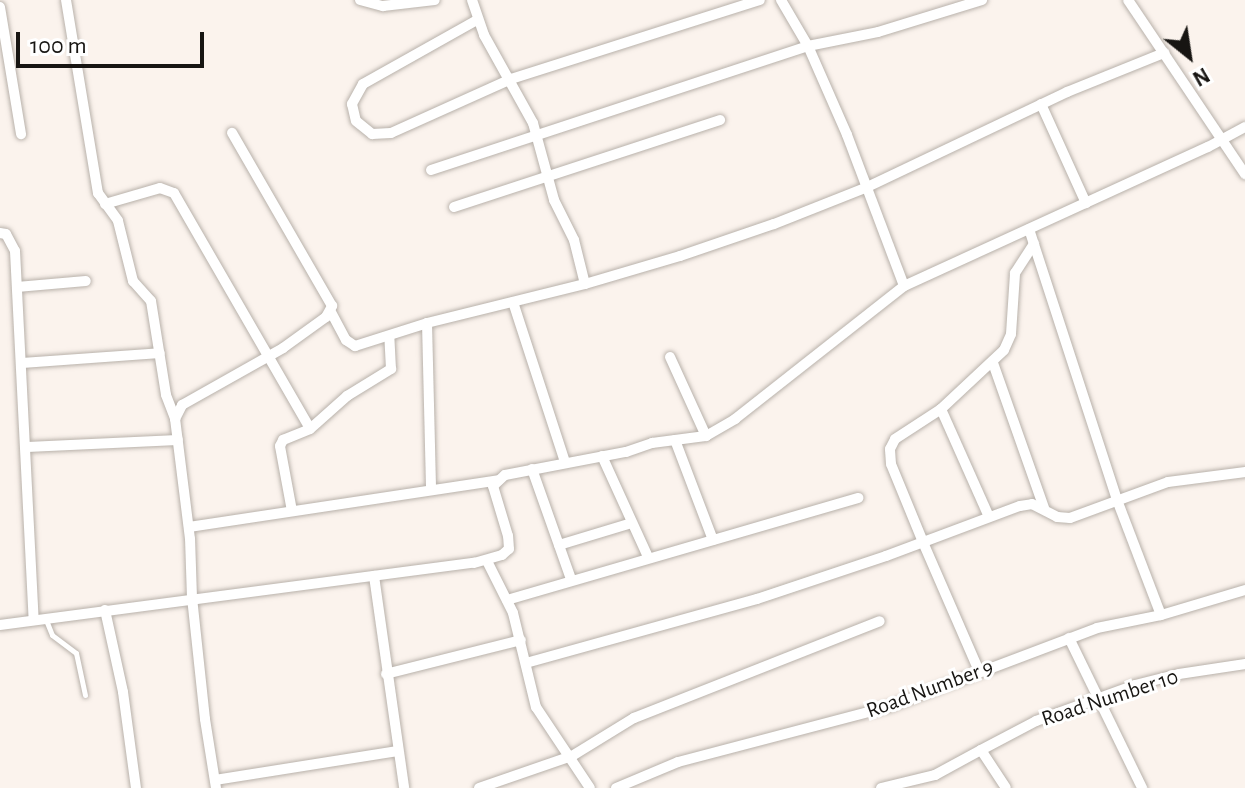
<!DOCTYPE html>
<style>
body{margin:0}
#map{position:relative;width:1245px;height:788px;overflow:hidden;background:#fbf3ed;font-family:"Alegreya Sans",sans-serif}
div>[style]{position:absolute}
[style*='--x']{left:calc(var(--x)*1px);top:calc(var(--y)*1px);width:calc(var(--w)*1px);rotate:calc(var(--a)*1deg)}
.roads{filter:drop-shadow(0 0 2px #b8b1aa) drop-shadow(0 0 2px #b8b1aa)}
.service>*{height:5px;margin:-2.5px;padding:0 2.5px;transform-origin:2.5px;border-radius:2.5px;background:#fff}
.minor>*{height:10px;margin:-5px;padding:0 5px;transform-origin:5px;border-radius:5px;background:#fff}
span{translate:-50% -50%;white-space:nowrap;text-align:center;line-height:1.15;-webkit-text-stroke:6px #fff;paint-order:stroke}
.street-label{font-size:22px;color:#171512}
.north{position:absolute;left:1149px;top:16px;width:80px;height:80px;-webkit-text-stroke:6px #fff;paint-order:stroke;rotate:150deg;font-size:22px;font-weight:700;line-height:32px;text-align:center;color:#171512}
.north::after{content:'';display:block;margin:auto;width:28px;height:36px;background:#171512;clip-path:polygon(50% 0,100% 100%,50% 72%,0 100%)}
.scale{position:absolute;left:16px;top:32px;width:188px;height:36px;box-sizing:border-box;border:4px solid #171512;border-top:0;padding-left:10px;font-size:24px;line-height:28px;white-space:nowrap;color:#171512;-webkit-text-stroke:6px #fff;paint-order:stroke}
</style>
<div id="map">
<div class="roads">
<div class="service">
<i style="--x:46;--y:620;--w:16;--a:68"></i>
<i style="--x:52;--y:635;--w:30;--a:37"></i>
<i style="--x:76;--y:653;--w:43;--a:77.9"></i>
</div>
<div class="minor">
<i style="--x:66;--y:0;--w:196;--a:80.6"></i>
<i style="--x:98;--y:193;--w:34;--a:54"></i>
<i style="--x:118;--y:221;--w:62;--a:76"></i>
<i style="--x:133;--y:281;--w:27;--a:48"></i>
<i style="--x:151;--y:301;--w:95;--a:80.9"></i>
<i style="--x:166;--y:395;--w:26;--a:69"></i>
<i style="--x:360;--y:0;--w:24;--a:15"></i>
<i style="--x:383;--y:6;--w:52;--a:-6.6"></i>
<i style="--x:472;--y:0;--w:37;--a:71"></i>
<i style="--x:484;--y:35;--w:101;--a:60.9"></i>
<i style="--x:533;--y:123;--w:80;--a:74.7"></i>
<i style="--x:554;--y:200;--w:45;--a:63.4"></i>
<i style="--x:574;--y:240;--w:45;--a:76"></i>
<i style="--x:781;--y:0;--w:53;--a:59.6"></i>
<i style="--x:808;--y:46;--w:97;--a:66.3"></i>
<i style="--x:847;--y:135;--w:161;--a:69.3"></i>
<i style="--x:1128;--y:0;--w:210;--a:56.1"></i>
<i style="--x:0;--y:7;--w:129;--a:80.6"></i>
<i style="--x:477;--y:20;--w:131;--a:150.7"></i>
<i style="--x:363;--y:84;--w:23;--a:119"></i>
<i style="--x:352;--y:104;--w:17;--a:77"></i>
<i style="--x:356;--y:121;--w:21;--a:39"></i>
<i style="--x:372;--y:134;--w:19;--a:-3"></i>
<i style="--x:391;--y:133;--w:132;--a:-24.2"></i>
<i style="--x:511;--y:79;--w:261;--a:-17.6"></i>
<i style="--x:1041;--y:104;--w:109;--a:65.6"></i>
<i style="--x:431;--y:170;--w:397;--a:-18.2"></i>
<i style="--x:808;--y:46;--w:71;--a:-11.3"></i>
<i style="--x:878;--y:32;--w:109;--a:-17.1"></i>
<i style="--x:105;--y:204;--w:57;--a:-16.2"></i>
<i style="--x:160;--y:188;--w:15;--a:20"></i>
<i style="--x:174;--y:193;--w:272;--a:60"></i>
<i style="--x:454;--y:207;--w:280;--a:-18.1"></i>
<i style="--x:1029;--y:229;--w:285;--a:72"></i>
<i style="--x:1117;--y:500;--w:123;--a:69.1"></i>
<i style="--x:0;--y:233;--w:6;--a:9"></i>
<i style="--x:6;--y:234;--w:19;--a:62"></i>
<i style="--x:15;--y:251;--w:369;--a:87.1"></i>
<i style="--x:17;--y:287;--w:69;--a:-5"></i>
<i style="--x:513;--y:302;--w:168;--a:72"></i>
<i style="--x:331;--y:312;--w:32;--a:62"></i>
<i style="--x:346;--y:340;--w:11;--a:34"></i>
<i style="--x:355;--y:346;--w:76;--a:-17.7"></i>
<i style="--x:427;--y:323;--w:163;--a:-13.9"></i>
<i style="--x:585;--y:284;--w:99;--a:-16.4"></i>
<i style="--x:680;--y:256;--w:99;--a:-18.8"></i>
<i style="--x:774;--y:224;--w:98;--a:-21.6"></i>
<i style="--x:865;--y:188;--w:224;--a:-25.4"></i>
<i style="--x:1067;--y:92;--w:105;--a:-21.9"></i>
<i style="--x:427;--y:323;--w:167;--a:88.6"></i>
<i style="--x:670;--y:357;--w:87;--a:65.5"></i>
<i style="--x:22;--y:363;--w:138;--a:-4.1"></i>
<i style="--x:993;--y:363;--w:154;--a:70.6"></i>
<i style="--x:941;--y:409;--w:118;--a:66"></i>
<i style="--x:675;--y:440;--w:107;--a:69.2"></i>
<i style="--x:27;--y:447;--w:151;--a:-2.7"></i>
<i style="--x:602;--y:456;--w:111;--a:65.5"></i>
<i style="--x:532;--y:469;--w:117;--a:70.5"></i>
<i style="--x:292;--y:511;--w:66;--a:-100.5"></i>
<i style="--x:280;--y:446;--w:7;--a:-63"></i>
<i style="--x:283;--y:440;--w:29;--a:-22"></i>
<i style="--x:310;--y:429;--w:50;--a:-41.7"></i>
<i style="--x:347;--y:396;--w:52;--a:-31.5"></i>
<i style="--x:391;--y:369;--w:33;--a:-93"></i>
<i style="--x:189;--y:527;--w:313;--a:-8.6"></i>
<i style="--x:559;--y:545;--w:76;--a:-16.8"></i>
<i style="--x:487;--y:561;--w:58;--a:63.4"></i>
<i style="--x:513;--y:613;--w:97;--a:76.3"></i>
<i style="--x:536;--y:707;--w:97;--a:56.3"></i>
<i style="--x:374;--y:576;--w:214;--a:81.9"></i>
<i style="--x:507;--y:600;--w:366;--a:-16.2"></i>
<i style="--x:105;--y:610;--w:84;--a:77.6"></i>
<i style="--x:123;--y:692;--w:97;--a:82.3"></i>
<i style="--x:0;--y:625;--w:478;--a:-7.5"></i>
<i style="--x:474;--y:563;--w:29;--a:-16"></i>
<i style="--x:502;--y:555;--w:9;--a:-41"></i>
<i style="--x:509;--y:549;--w:13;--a:-94"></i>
<i style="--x:508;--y:536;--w:52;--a:-106.7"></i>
<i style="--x:493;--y:486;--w:16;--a:-43"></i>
<i style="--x:505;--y:475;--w:123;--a:-10.8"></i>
<i style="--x:626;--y:452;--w:28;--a:-19"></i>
<i style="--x:652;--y:443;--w:54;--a:-7.4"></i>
<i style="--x:706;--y:436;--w:34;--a:-30"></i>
<i style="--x:735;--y:419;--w:215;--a:-38.2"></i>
<i style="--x:904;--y:286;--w:334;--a:-24.6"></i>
<i style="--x:1208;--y:147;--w:42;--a:-28.4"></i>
<i style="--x:1069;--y:638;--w:167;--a:64"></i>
<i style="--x:526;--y:663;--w:240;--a:-15.5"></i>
<i style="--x:757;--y:599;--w:136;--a:-18.4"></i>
<i style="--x:886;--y:556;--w:143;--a:-20.5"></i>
<i style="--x:1020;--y:506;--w:12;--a:-9"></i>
<i style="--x:1032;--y:504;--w:28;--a:27"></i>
<i style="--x:1057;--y:517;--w:13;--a:4"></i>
<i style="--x:1070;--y:518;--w:104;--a:-20.2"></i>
<i style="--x:1168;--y:482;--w:78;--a:-7.4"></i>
<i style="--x:979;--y:671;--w:141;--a:-113.5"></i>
<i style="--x:923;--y:542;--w:84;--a:-112.3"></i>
<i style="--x:891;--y:464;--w:15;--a:-94"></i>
<i style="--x:890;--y:449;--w:11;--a:-63"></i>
<i style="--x:895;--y:439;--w:55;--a:-33.1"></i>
<i style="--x:941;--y:409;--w:86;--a:-43.1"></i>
<i style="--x:1004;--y:350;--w:17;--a:-66"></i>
<i style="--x:1011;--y:334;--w:61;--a:-86.2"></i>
<i style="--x:1015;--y:273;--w:35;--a:-57"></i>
<i style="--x:386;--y:674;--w:139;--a:-14.1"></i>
<i style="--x:981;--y:750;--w:62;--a:-27.8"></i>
<i style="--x:1036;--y:721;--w:105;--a:-20"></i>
<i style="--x:1135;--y:685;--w:45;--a:-14"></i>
<i style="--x:1179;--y:674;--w:67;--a:-8.6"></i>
<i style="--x:215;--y:780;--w:185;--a:-9"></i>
<i style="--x:216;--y:788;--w:70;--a:-99.1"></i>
<i style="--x:205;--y:719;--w:122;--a:-96.1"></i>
<i style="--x:192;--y:598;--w:59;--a:-91.9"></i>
<i style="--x:190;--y:539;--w:121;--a:-97.1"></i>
<i style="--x:175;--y:419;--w:16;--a:-63"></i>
<i style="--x:182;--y:405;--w:116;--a:-29.4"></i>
<i style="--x:283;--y:348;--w:53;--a:-35.8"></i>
<i style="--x:326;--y:317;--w:13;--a:-61"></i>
<i style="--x:332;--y:306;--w:200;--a:-120"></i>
<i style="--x:479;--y:788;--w:98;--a:-19"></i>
<i style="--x:572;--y:756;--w:73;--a:-31.5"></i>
<i style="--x:634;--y:718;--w:264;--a:-21.5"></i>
<i style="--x:616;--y:788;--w:67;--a:-22.8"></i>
<i style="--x:678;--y:762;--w:220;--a:-14.7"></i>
<i style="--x:891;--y:706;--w:220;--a:-20.7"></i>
<i style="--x:1097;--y:628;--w:65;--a:-11.5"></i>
<i style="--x:1161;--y:615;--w:88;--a:-16.6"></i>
<i style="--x:881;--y:788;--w:56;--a:-13.5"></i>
<i style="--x:935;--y:775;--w:52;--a:-28.5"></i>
<i style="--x:981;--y:750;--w:45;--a:56.7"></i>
</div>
</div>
<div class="street-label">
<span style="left:930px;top:689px;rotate:-20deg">Road Number 9</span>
<span style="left:1110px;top:698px;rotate:-18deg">Road Number 10</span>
</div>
<div class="north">N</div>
<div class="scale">100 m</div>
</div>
